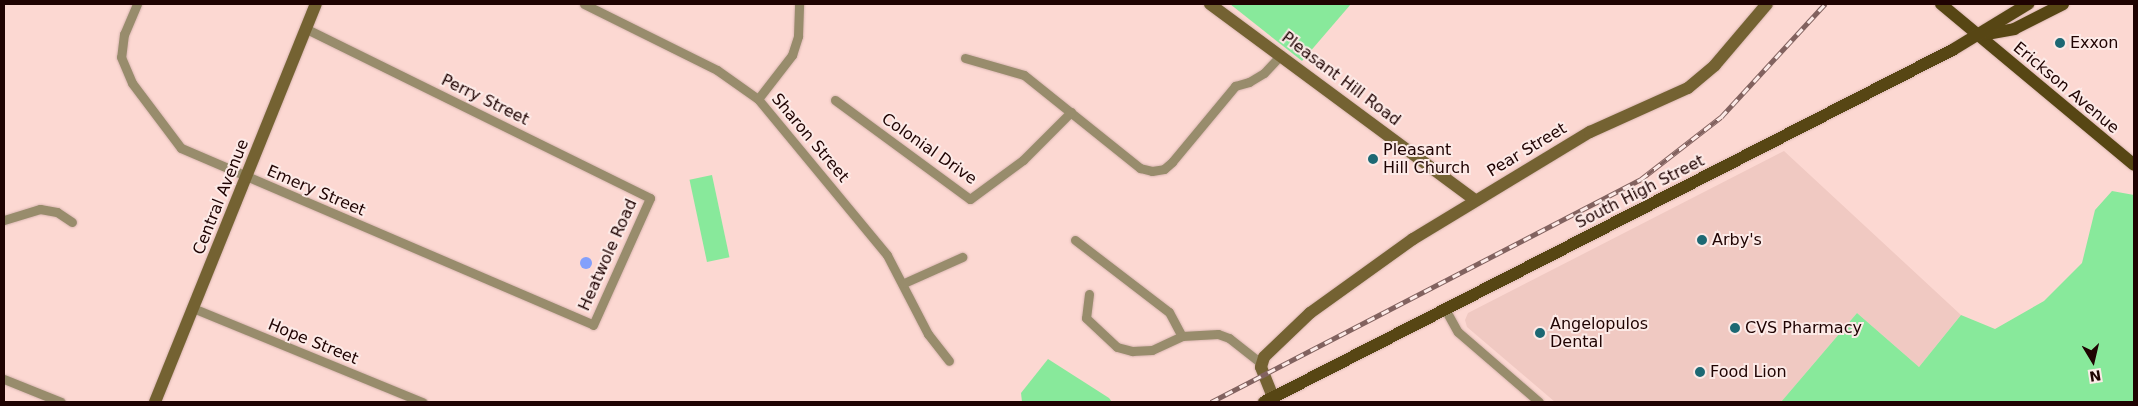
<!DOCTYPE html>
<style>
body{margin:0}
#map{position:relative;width:2138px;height:406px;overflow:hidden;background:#fcd8d2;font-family:"DejaVu Sans",sans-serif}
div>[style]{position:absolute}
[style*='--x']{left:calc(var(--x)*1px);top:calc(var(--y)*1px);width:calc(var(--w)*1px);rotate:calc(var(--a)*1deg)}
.built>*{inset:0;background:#f0c9c2}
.green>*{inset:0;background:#88e99b;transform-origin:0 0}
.water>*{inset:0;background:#83a0fb}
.round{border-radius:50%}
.roads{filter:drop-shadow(0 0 1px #d9b6b1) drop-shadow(0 0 1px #d9b6b1)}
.street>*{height:9px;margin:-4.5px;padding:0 4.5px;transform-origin:4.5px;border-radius:4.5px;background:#988c6c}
.secondary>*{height:12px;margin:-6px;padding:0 6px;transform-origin:6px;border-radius:6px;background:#746232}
.primary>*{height:12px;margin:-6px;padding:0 6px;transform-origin:6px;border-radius:6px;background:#574614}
.rail>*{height:4.5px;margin-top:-2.25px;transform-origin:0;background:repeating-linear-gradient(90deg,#fceae7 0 8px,#82625f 0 16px);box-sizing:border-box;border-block:1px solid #82625f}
.dots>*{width:14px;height:14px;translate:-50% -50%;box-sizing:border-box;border:2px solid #fceae7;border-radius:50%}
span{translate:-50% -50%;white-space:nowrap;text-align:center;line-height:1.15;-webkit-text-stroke:4px #fceae7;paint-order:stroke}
.poi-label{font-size:16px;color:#1f0302}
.left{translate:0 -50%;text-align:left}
.street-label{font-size:16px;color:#1f0302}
.frame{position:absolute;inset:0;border:5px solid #1f0302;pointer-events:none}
.north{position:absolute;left:2068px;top:336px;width:50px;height:50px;-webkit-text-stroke:4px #fceae7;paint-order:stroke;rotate:171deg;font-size:14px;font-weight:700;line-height:20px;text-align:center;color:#1f0302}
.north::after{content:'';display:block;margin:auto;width:18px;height:22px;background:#1f0302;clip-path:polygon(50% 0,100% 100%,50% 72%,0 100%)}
</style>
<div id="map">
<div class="built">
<i style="clip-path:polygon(1784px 151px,1961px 315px,1919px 367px,1857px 313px,1781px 402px,1555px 402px,1467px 327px,1465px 320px,1468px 313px)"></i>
</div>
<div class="green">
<i style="clip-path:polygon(1230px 4px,1351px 4px,1302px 61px)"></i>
<i style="left:712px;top:175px;width:84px;height:23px;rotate:78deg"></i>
<i style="clip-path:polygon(2112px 191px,2134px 195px,2134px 402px,1781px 402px,1857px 313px,1919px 367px,1961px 315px,1995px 329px,2044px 301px,2082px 263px,2095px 210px)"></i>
<i style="clip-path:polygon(1048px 359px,1109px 398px,1112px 402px,1022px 402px,1021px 393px)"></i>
</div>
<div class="water">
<i class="round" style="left:580px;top:257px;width:12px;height:12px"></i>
</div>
<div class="roads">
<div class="street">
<i style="--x:137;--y:4;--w:33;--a:113"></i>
<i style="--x:124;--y:34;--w:23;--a:97"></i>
<i style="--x:121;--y:57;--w:28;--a:67"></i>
<i style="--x:132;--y:83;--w:81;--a:53"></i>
<i style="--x:181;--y:148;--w:448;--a:23.2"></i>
<i style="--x:593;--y:325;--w:139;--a:-65.8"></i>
<i style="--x:650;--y:198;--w:383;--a:-153.8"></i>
<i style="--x:584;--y:4;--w:148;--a:26.4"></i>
<i style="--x:717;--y:70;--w:50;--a:35.3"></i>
<i style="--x:758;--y:99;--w:202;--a:50.4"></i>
<i style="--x:887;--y:255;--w:89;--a:62.6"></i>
<i style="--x:928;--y:334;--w:34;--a:52"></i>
<i style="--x:965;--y:58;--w:61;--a:16.1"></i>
<i style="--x:1024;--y:75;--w:149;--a:38.7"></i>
<i style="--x:1140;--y:168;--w:12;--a:14"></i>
<i style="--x:1152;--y:171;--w:12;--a:-9"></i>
<i style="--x:1164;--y:169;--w:11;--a:-41"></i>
<i style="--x:1172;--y:162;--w:99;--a:-50.3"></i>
<i style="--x:1235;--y:86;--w:15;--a:-16"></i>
<i style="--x:1249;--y:82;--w:17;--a:-31"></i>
<i style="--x:1264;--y:73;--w:25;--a:-47"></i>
<i style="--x:758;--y:99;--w:56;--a:-52.3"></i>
<i style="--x:792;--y:55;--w:20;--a:-72"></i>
<i style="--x:798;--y:36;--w:32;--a:-88"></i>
<i style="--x:835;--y:100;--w:167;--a:36.3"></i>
<i style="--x:970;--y:199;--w:66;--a:-36.3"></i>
<i style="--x:1023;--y:160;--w:68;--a:-45"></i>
<i style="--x:4;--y:220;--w:38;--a:-17"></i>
<i style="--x:40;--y:209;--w:17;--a:10"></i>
<i style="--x:57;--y:212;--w:18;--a:34"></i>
<i style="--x:1075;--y:240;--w:118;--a:37.5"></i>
<i style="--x:1169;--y:312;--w:27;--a:62"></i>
<i style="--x:904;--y:283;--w:64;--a:-24.1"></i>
<i style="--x:1089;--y:294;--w:24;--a:97"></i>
<i style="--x:1086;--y:318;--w:42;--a:43.1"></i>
<i style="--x:1117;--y:347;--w:16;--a:15"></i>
<i style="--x:1132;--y:351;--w:20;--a:-3"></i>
<i style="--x:1152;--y:350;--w:33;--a:-25"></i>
<i style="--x:1182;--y:336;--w:36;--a:-3"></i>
<i style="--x:1218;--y:334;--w:12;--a:20"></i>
<i style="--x:1229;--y:338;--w:42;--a:38.2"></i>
<i style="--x:193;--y:308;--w:248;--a:22.3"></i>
<i style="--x:1445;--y:309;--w:26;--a:61"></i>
<i style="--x:1458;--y:332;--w:107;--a:40.8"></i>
<i style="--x:4;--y:379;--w:61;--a:22"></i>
</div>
<div class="secondary">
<i style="--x:1210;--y:4;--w:330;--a:36.5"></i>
<i style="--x:1273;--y:397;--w:32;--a:-112"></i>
<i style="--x:1261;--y:367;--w:10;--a:-73"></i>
<i style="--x:1264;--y:357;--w:64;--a:-43.7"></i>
<i style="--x:1310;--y:313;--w:127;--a:-35.7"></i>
<i style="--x:1413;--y:239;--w:207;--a:-31.2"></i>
<i style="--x:1590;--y:132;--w:107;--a:-24.2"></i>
<i style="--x:1688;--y:88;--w:35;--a:-40"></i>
<i style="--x:1715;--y:65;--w:80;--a:-49.6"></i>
<i style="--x:155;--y:402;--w:429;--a:-68"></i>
</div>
<div class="primary">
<i style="--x:1941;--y:4;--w:251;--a:39.8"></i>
<i style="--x:1981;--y:35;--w:34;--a:-10"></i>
<i style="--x:2014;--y:29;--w:55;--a:-27"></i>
<i style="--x:1264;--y:402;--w:775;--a:-27.09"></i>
<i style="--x:1954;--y:49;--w:87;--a:-31.3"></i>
</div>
</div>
<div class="rail">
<i style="--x:1211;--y:402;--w:484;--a:-27.4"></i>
<i style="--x:1641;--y:179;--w:101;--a:-37.8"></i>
<i style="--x:1721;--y:117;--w:154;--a:-47.4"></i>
</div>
<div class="dots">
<i style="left:2060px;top:43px;background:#1d6873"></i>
<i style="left:1373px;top:159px;background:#1d6873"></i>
<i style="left:1702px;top:240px;background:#1d6873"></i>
<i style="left:1735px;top:328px;background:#1d6873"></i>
<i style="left:1540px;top:333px;background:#1d6873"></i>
<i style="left:1700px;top:372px;background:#1d6873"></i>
</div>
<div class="poi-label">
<span class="left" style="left:2070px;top:43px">Exxon</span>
<span class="left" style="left:1383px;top:159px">Pleasant<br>Hill Church</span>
<span class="left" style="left:1712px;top:240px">Arby's</span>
<span class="left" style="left:1550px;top:333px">Angelopulos<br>Dental</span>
<span class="left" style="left:1745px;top:328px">CVS Pharmacy</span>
<span class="left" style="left:1710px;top:372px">Food Lion</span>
</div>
<div class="street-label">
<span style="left:1341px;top:79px;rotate:37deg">Pleasant Hill Road</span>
<span style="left:2066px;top:88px;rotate:40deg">Erickson Avenue</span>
<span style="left:485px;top:100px;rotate:26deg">Perry Street</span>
<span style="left:810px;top:138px;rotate:50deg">Sharon Street</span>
<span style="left:929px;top:149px;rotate:35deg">Colonial Drive</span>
<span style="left:1527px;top:150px;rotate:-31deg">Pear Street</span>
<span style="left:316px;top:191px;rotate:23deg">Emery Street</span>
<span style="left:1640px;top:192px;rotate:-27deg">South High Street</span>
<span style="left:221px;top:197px;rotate:-68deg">Central Avenue</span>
<span style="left:608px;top:255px;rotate:-66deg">Heatwole Road</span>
<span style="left:313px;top:342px;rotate:22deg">Hope Street</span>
</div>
<div class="frame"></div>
<div class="north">N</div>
</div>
